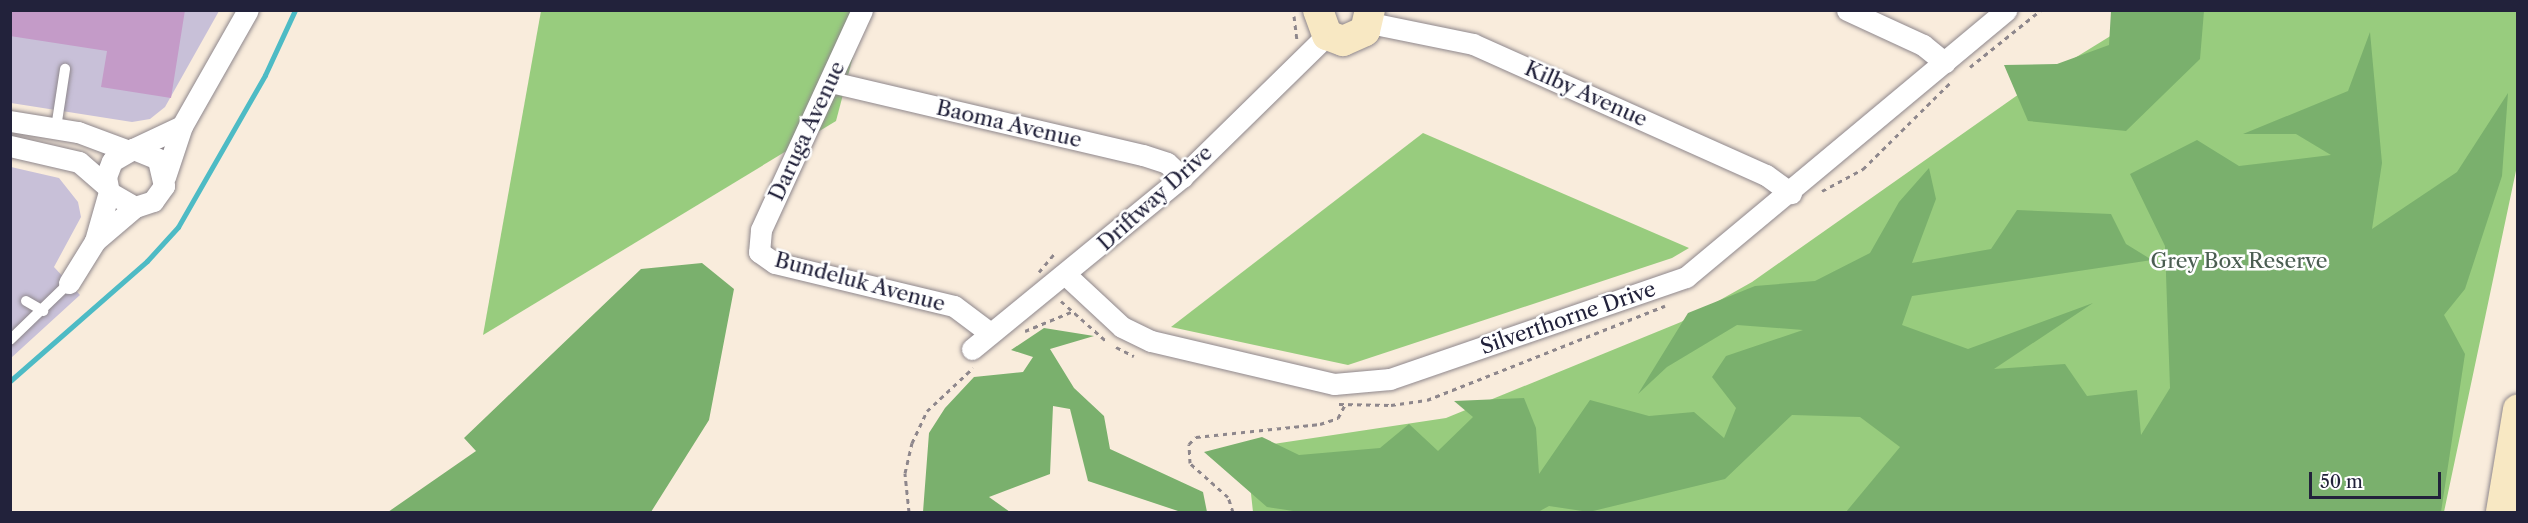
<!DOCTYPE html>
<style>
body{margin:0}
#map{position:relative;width:2528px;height:523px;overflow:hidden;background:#f9ecdc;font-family:"Libre Caslon Text",serif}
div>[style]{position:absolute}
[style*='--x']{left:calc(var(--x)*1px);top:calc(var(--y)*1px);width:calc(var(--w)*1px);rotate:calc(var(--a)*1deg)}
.industrial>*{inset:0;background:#c8c0d8}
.green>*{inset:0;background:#98cc7e}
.forest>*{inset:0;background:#7ab06d}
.stream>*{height:5px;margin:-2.5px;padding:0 2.5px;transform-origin:2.5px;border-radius:2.5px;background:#4dbbc5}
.building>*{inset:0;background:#c49bc8}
.path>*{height:3px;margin-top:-1.5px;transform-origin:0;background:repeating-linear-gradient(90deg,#8e878c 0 4.5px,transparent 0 9px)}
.roads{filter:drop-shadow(0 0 2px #8e878c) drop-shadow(0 0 2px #8e878c)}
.lane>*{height:10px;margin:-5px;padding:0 5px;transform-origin:5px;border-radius:5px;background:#fff}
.street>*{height:21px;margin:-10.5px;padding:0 10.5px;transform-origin:10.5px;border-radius:10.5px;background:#fff}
.secondary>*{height:30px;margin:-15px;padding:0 15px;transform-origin:15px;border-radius:15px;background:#f8e8c3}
span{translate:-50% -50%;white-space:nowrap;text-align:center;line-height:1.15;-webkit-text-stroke:5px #fff;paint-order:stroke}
.street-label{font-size:21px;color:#22223b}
.park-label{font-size:21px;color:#4b5e52}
.frame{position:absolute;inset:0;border:12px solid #22223b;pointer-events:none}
.scale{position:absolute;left:2309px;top:472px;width:132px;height:27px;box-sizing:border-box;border:3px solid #22223b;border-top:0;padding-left:8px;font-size:18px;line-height:21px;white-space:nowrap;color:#22223b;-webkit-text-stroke:4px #fff;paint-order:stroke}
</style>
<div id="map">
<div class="industrial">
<i style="clip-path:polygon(10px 11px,219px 11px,165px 107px,150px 119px,132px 122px,11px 103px)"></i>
<i style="clip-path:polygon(11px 167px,59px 178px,78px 202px,81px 217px,54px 267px,80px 295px,11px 358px)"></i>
</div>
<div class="green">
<i style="clip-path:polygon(541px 11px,865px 11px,836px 121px,483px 335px)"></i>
<i style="clip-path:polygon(2139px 11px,2517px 11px,2517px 166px,2444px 512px,1253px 512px,1246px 448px,1446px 418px,1681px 322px,1752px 282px,2039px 80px,2130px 24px)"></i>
<i style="clip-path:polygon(1423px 133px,1689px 248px,1672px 258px,1348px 365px,1171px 327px)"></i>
</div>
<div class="forest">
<i style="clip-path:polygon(2111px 11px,2204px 11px,2200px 59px,2126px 131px,2028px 121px,2004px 65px,2057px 64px,2109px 45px)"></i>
<i style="clip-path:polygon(2370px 32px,2382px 163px,2372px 229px,2457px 172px,2508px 93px,2502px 176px,2465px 289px,2444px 315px,2465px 354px,2441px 512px,1846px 512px,1900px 447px,1860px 417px,1792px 415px,1725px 479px,1589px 512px,1549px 506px,1538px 512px,1300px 512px,1267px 507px,1204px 452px,1262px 437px,1299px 455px,1380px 448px,1409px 424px,1438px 451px,1473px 417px,1454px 401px,1524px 398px,1536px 428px,1539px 474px,1590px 400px,1649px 416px,1694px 412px,1724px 438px,1736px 408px,1712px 377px,1726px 356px,1803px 330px,1737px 325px,1667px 367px,1638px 394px,1688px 313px,1755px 286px,1815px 281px,1870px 253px,1899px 202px,1929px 168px,1936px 199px,1912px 263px,1991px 249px,2017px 210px,2111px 214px,2126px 244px,2152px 260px,1912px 296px,1902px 325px,1968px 349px,2093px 303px,1994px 369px,2065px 364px,2087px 396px,2137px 390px,2141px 435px,2170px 388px,2165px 246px,2130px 174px,2197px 140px,2239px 166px,2331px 155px,2296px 134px,2243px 134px,2348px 91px)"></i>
<i style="clip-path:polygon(702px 263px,734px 289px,709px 420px,651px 512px,388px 512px,476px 451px,464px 438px,641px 269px)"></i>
<i style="clip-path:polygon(1044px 328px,1094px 336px,1050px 349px,1074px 388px,1104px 416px,1110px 449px,1203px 492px,1207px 512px,1181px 512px,1088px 481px,1070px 409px,1053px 406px,1050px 474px,989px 497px,1010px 512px,923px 512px,929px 433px,945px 408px,974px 377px,1023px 372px,1033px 357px,1011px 350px)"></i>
</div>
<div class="stream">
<i style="--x:10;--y:381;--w:182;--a:-41.2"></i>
<i style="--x:147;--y:261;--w:46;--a:-47.6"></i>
<i style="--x:178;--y:227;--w:175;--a:-60.2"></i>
<i style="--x:265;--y:75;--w:72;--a:-65.2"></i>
</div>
<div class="building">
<i style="clip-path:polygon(10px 10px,185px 10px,171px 98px,101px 87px,107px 51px,10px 36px)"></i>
</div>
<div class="path">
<i style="--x:1294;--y:16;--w:23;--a:83"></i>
<i style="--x:1970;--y:67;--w:91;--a:-38.8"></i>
<i style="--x:1822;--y:191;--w:47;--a:-28.2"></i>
<i style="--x:1863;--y:169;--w:124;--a:-44.7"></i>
<i style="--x:1039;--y:272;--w:23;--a:-50"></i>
<i style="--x:1061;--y:301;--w:59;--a:41.6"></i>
<i style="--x:1025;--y:331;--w:50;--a:-22.4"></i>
<i style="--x:1116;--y:347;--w:20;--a:27"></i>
<i style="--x:1339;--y:404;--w:52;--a:1.1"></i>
<i style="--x:1391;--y:405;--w:36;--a:-8"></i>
<i style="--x:1427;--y:400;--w:256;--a:-21.6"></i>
<i style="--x:909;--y:512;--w:39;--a:-96"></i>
<i style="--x:905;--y:473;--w:31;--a:-77"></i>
<i style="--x:912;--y:443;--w:35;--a:-65"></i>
<i style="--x:927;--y:411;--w:63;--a:-43.1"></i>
<i style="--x:1233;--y:512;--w:16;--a:-108"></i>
<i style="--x:1228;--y:497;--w:51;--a:-138.2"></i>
<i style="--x:1190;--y:463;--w:19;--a:-93"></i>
<i style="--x:1189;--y:444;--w:10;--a:-45"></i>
<i style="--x:1196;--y:437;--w:125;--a:-6"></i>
<i style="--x:1320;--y:424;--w:19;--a:-18"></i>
<i style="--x:1338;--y:418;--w:15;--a:-62"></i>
</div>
<div class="roads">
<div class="lane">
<i style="--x:56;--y:128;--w:60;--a:-81.3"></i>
<i style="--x:26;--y:301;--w:20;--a:30"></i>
<i style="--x:10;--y:340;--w:82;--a:-44"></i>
</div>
<div class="street">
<i style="--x:862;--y:10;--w:242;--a:114.7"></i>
<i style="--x:761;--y:230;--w:22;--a:95"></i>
<i style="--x:759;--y:252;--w:19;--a:35"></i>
<i style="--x:775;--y:263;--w:184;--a:13.5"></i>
<i style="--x:954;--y:306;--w:45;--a:36.9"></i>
<i style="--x:1847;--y:10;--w:84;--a:24.7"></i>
<i style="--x:1923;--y:45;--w:28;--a:39"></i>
<i style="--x:1370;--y:23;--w:105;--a:11.5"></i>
<i style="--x:1473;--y:44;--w:321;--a:24.1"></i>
<i style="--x:1766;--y:175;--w:31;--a:36"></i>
<i style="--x:831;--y:82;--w:320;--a:13.2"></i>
<i style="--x:1143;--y:155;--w:25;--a:18"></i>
<i style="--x:1167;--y:163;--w:21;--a:43"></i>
<i style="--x:10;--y:121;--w:69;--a:9.2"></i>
<i style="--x:78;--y:132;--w:51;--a:20.6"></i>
<i style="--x:10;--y:146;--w:71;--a:13.1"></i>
<i style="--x:79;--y:162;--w:37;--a:41"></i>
<i style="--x:133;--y:149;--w:54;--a:-25.1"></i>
<i style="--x:165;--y:177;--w:54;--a:-71.6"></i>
<i style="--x:182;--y:126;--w:133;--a:-60.4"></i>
<i style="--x:95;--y:241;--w:52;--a:-40.4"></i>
<i style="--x:135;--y:207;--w:19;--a:-18"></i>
<i style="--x:153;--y:201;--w:19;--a:-54"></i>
<i style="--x:164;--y:186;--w:28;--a:-103"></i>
<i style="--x:158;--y:159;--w:27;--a:-158"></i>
<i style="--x:133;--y:149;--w:24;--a:150"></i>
<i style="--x:112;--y:161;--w:17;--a:111"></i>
<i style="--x:106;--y:177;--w:15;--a:79"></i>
<i style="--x:109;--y:192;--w:30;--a:30"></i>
<i style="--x:1066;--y:275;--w:76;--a:42.9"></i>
<i style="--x:1122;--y:327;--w:32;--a:26"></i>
<i style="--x:1151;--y:341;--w:188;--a:13.2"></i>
<i style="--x:1334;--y:384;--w:56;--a:-5.1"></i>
<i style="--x:1390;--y:379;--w:313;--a:-19"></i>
<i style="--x:1686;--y:277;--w:417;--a:-39.8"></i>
<i style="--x:69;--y:283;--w:49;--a:-58.2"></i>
<i style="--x:95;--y:241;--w:51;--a:-74.1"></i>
<i style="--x:972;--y:349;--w:271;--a:-39.3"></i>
<i style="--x:1182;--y:177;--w:203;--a:-44.4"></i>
</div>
<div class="secondary">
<i style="--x:1318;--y:10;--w:27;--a:70"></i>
<i style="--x:1327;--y:35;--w:17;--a:21"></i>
<i style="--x:1343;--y:41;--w:24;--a:-24"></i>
<i style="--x:1365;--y:31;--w:22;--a:-77"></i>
<i style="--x:2501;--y:512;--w:104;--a:-80.6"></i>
</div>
</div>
<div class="street-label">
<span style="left:1586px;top:94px;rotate:24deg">Kilby Avenue</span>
<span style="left:1009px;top:124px;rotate:13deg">Baoma Avenue</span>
<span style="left:807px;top:131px;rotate:-65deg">Daruga Avenue</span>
<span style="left:1155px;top:198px;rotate:-42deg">Driftway Drive</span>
<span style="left:860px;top:282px;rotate:15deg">Bundeluk Avenue</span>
<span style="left:1568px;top:318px;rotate:-19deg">Silverthorne Drive</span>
</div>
<div class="park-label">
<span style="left:2239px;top:261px">Grey Box Reserve</span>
</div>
<div class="frame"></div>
<div class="scale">50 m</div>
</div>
